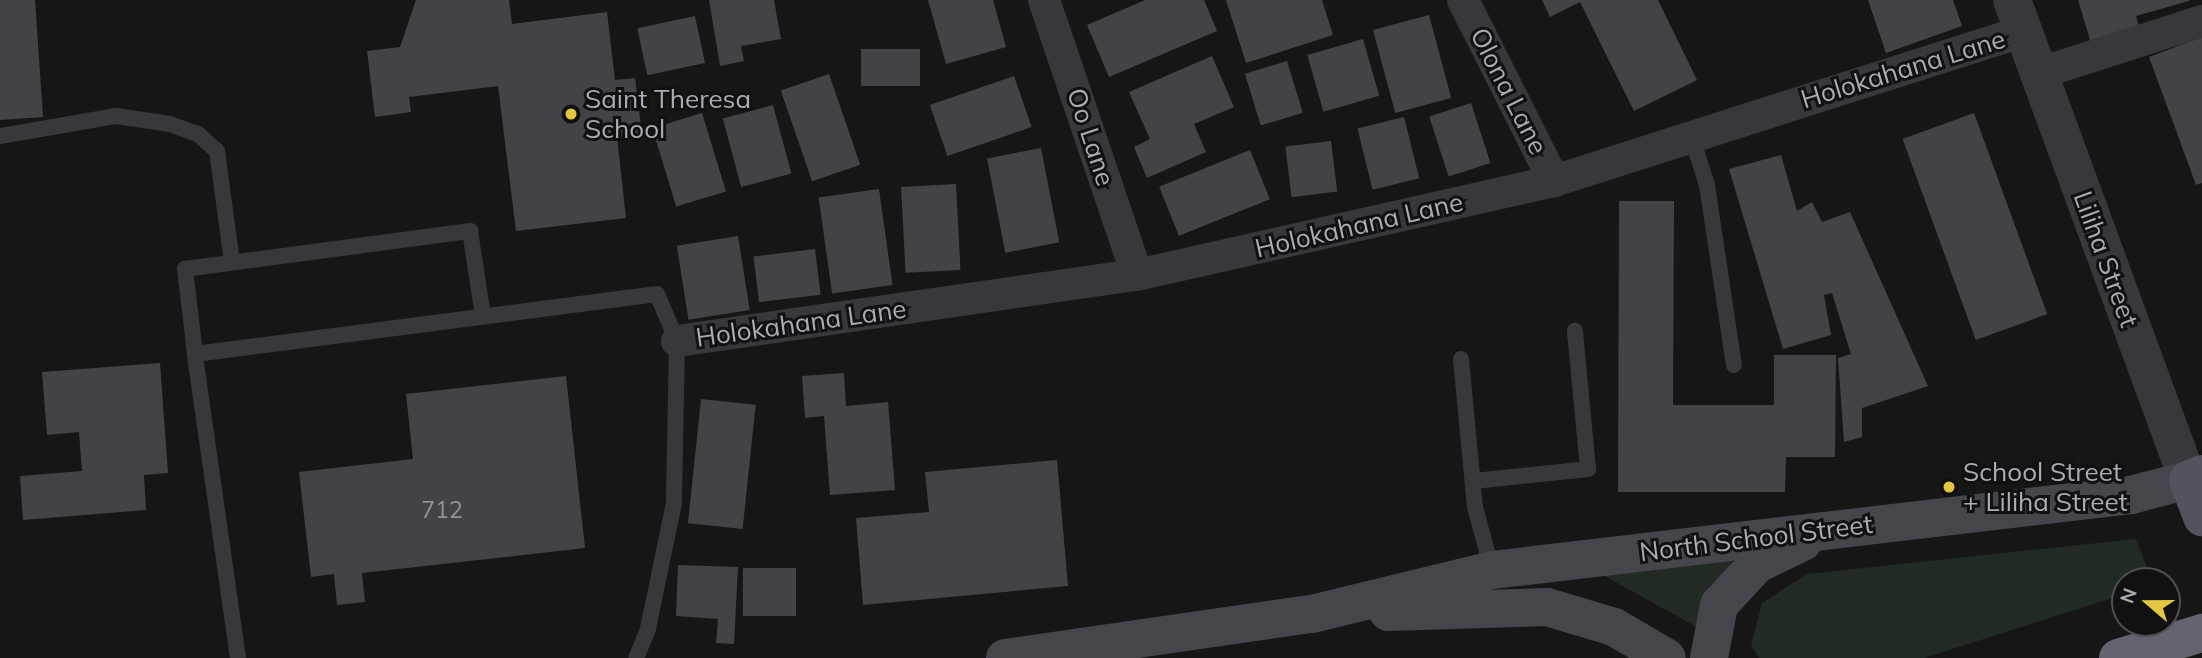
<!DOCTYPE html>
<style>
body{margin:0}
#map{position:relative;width:2202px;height:658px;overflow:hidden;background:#161617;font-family:Mulish,sans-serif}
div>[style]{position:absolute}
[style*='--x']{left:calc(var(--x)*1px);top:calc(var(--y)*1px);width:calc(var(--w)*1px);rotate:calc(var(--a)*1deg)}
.green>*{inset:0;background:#222a24}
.building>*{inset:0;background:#434347;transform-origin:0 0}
.service>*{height:16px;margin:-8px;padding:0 8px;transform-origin:8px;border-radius:8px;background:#37373c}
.minor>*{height:32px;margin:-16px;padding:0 16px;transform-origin:16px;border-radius:16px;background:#37373c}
.tertiary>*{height:38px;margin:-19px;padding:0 19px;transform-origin:19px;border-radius:19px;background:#37373c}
.secondary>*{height:38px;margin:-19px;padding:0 19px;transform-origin:19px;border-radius:19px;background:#45464c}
.primary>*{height:38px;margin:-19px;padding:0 19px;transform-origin:19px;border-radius:19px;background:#53545b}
.motorway>*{height:38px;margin:-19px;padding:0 19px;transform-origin:19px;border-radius:19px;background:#63646d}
.dots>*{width:19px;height:19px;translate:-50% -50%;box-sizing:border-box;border:4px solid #111112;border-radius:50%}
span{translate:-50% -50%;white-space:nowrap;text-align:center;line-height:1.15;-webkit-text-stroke:6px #111112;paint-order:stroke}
.number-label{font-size:23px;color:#90919a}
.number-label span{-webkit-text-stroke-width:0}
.street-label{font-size:26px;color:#a9abb6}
.poi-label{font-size:26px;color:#a9abb6}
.left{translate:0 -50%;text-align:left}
.north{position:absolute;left:2111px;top:567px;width:70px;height:70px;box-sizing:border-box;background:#111112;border:2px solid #4e4f54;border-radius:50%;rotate:290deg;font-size:19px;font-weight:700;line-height:28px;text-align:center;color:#a9abb6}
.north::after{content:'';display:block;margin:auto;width:24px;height:32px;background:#e4c741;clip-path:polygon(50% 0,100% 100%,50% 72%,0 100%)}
</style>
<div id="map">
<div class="green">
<i style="clip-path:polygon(2136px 539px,2152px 581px,2125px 581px,2125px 594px,1924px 658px,1759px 658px,1751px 645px,1762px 603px,1807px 574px)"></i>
<i style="clip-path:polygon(1741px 549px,1724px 574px,1713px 636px,1590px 568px)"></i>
</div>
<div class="building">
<i style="clip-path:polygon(0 0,35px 0,43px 117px,0 120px)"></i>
<i style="clip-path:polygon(416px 0,509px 0,512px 24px,607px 12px,615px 80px,635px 78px,642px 134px,617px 137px,626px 218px,516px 231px,498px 86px,409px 97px,411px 112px,375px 117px,367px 51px,400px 47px)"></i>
<i style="clip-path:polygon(709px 0,774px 0,781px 39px,741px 46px,744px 61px,720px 66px)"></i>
<i style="clip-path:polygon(928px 0,993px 0,1006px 47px,946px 64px)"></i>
<i style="clip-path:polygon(1145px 0,1204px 0,1217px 31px,1109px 77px,1087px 25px)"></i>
<i style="clip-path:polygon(1226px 0,1322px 0,1333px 35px,1246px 63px)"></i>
<i style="clip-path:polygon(1542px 0,1658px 0,1697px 80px,1634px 111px,1580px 2px,1550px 17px)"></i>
<i style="clip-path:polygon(1868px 0,1953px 0,1962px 26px,1886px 53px)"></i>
<i style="clip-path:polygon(2078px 0,2189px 0,2189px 1px,2136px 16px,2140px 31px,2091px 43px)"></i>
<i style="left:1429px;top:15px;width:86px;height:58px;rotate:75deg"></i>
<i style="left:695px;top:16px;width:48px;height:59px;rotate:78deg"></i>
<i style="clip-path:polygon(2202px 37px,2202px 183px,2196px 185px,2149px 57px)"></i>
<i style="left:1363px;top:39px;width:59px;height:58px;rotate:74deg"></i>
<i style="left:861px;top:49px;width:59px;height:37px"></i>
<i style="clip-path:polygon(1212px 56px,1234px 107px,1194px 124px,1206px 152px,1147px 178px,1134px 147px,1150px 139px,1129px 92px)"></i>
<i style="left:1287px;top:61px;width:54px;height:44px;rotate:73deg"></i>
<i style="left:829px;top:74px;width:96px;height:51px;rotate:71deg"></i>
<i style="left:1014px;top:76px;width:54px;height:89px;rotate:71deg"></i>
<i style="left:1471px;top:103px;width:63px;height:44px;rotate:72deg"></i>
<i style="left:773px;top:105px;width:71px;height:52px;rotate:75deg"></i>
<i style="left:702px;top:113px;width:82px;height:52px;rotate:73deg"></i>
<i style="left:1974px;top:113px;width:214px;height:76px;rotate:70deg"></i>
<i style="left:1404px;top:117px;width:63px;height:48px;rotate:76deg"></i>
<i style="left:1331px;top:141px;width:51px;height:46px;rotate:83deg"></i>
<i style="left:1041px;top:148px;width:96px;height:55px;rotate:79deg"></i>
<i style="left:1250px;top:150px;width:53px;height:98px;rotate:68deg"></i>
<i style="clip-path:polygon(1781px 155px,1797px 211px,1812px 202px,1822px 222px,1850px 212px,1928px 386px,1862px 408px,1862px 437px,1844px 442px,1838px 358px,1851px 354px,1832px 293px,1824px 295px,1831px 335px,1783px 349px,1729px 169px)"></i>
<i style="left:956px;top:184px;width:86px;height:55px;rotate:87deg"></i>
<i style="left:879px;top:189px;width:97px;height:61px;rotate:82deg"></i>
<i style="clip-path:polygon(1619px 201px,1674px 201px,1673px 405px,1774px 405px,1774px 355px,1836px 355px,1835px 457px,1786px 457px,1785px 492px,1618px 492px)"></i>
<i style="left:738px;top:236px;width:75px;height:62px;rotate:81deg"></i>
<i style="left:815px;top:249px;width:46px;height:62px;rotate:83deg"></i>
<i style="clip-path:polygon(160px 363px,168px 473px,144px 475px,146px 510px,23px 520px,20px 476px,82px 471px,79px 432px,47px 435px,42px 372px)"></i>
<i style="clip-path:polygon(844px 373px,846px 406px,888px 402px,895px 490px,830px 495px,824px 416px,805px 418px,802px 376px)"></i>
<i style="clip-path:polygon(566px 376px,585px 548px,362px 573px,365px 602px,337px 605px,334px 574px,311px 577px,299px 472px,413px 459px,406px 394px)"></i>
<i style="left:701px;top:399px;width:55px;height:125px;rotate:6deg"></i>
<i style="clip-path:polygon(1057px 460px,1068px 586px,863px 605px,856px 518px,929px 512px,925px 472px)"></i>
<i style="clip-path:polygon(678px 565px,738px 567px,734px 644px,716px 643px,718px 619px,676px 616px)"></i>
<i style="left:796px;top:568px;width:48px;height:53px;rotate:90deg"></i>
</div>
<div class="service">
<i style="--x:1691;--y:135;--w:52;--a:72.3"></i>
<i style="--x:1707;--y:185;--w:182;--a:81.5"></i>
<i style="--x:0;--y:136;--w:118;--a:-9.8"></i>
<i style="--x:116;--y:116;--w:55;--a:8.4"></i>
<i style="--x:170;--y:124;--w:30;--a:20"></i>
<i style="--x:198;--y:134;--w:25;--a:42"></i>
<i style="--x:217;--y:151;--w:112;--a:82.3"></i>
<i style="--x:195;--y:354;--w:86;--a:-96.7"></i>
<i style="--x:185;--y:269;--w:288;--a:-7.6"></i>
<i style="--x:470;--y:231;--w:86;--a:81.3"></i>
<i style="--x:1461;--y:359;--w:149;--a:84.6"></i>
<i style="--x:1475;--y:507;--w:65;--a:74.9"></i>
<i style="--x:1474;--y:481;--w:115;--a:-6"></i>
<i style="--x:1588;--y:469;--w:139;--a:-95.4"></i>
<i style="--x:238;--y:658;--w:307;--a:-98.1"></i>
<i style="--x:195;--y:354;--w:466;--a:-7.4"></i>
<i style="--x:657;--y:294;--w:51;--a:66.9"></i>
<i style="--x:677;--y:341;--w:162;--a:91.1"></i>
<i style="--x:674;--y:503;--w:129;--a:101.7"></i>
<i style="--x:648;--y:629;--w:31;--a:112"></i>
</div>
<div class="minor">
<i style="--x:1044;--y:0;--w:290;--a:71.3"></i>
<i style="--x:1463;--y:0;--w:203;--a:63.3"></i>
<i style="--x:2040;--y:73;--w:170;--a:-17.8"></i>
<i style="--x:677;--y:341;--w:465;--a:-8.2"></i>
<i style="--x:1137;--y:275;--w:427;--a:-12.7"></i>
<i style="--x:1554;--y:181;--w:492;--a:-17.7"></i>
</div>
<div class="tertiary">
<i style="--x:2012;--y:0;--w:511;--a:69.86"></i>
</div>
<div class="secondary">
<i style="--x:1388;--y:612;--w:159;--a:-1.8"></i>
<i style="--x:1547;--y:607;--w:70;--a:16.6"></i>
<i style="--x:1614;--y:627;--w:61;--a:30.3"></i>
<i style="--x:1005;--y:658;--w:310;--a:-8.2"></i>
<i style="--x:1312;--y:614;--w:185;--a:-13.7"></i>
<i style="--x:1492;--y:570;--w:643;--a:-6.69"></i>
<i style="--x:2131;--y:495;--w:59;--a:-14.7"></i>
<i style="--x:1709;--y:658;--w:54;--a:-79.3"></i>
<i style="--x:1719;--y:605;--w:56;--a:-47.2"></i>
<i style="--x:1757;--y:564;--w:51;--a:-25.6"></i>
</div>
<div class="primary">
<i style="--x:2202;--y:474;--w:15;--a:157"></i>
<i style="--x:2188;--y:480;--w:40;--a:69"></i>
</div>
<div class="motorway">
<i style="--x:2118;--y:658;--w:88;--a:-16.6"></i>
</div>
<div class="dots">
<i style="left:571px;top:114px;background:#e4c741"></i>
<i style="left:1949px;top:487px;background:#e4c741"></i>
</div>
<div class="number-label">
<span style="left:442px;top:510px">712</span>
</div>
<div class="street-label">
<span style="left:1903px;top:69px;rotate:-17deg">Holokahana Lane</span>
<span style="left:1509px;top:91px;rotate:63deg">Olona Lane</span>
<span style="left:1091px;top:137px;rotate:72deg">Oo Lane</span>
<span style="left:1359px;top:225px;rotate:-13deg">Holokahana Lane</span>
<span style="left:2106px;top:259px;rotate:70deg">Liliha Street</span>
<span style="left:801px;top:323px;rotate:-8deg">Holokahana Lane</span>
<span style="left:1756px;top:538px;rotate:-7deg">North School Street</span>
</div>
<div class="poi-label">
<span class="left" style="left:585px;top:114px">Saint Theresa<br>School</span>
<span class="left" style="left:1963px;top:487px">School Street<br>+ Liliha Street</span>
</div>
<div class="north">N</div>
</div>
